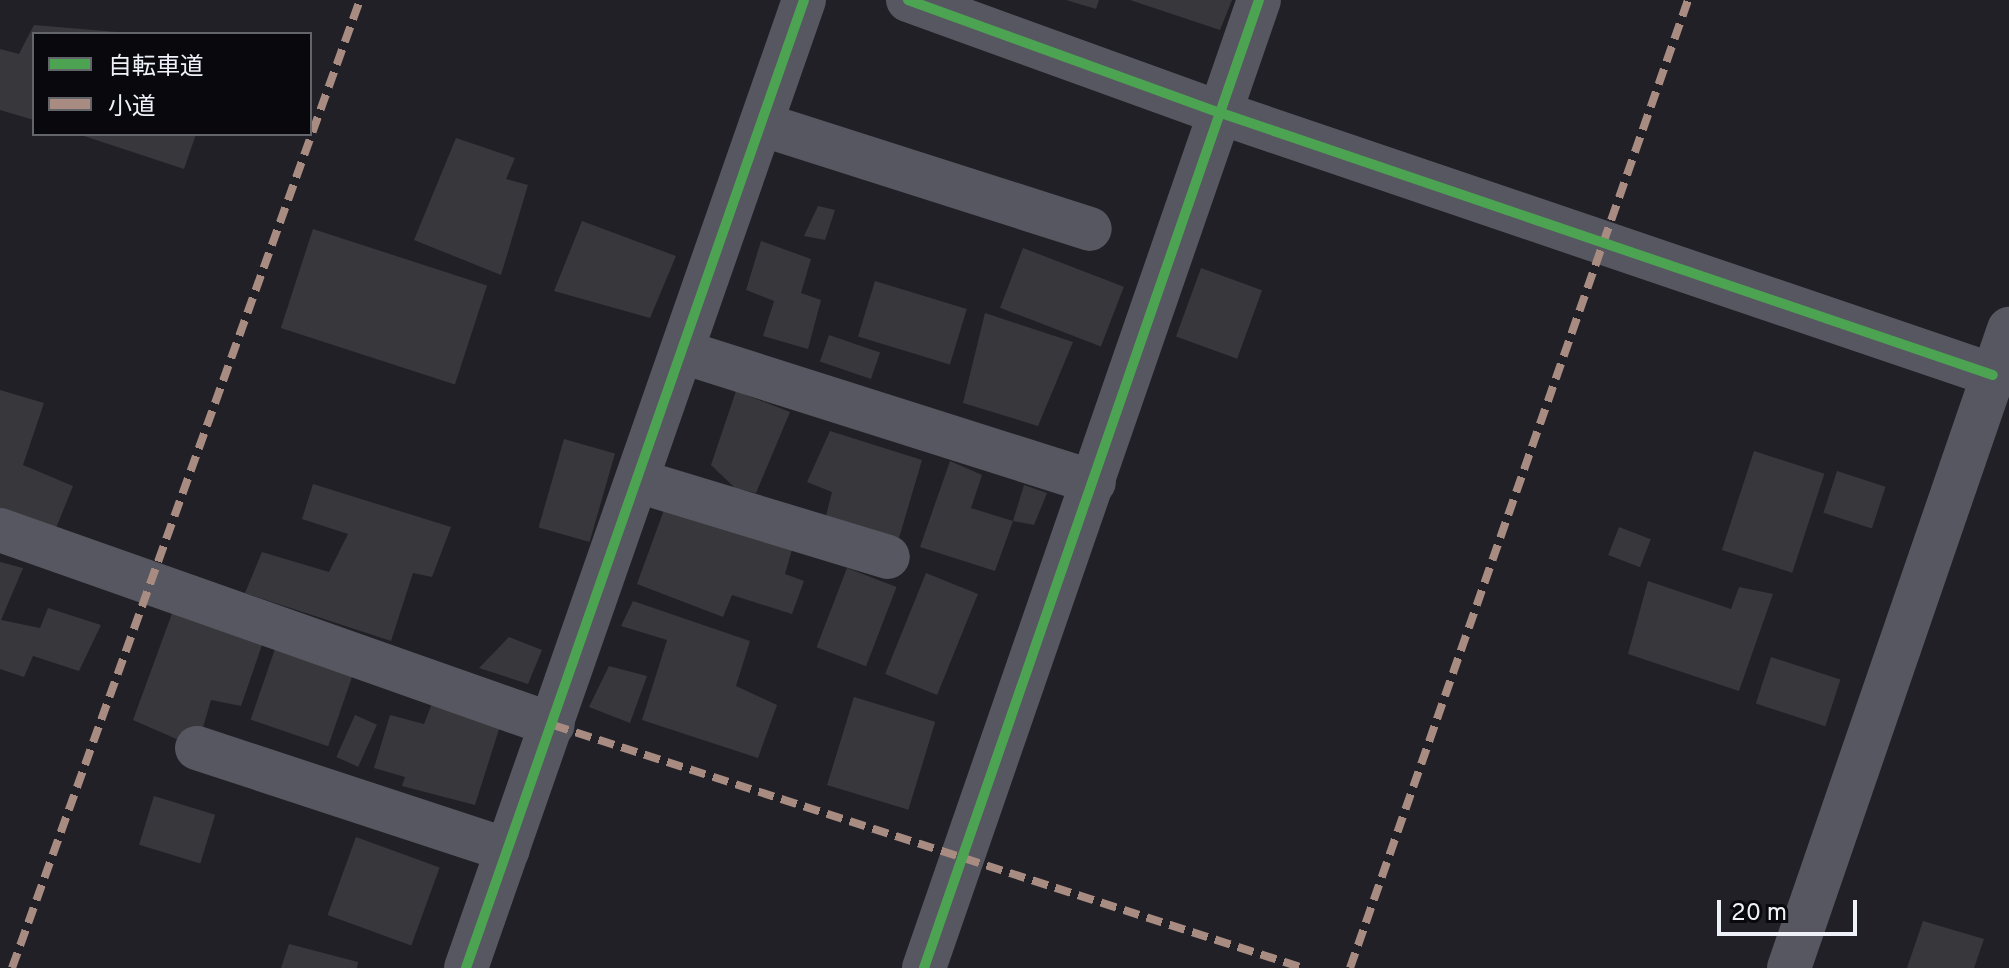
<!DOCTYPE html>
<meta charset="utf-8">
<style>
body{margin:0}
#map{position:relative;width:2009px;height:968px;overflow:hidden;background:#202026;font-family:Overpass,"Noto Sans JP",sans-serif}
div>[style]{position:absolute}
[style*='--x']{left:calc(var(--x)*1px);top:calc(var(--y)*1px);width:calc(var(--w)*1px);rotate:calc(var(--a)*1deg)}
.building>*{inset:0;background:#37373c;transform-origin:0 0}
.minor>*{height:44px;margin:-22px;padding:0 22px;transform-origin:22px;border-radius:22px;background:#565761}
.quiet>*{height:8px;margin-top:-4px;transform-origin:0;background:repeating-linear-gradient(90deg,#a88b81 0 16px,transparent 0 24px)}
.cycleway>*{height:10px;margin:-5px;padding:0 5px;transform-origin:5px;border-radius:5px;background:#4ca352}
span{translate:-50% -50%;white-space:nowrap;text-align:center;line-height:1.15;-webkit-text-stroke:6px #08080d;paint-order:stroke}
.legend{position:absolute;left:32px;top:32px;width:280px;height:104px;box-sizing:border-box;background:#08080d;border:2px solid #64656b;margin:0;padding:10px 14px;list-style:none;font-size:24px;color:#eff1f9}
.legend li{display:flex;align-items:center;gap:16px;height:40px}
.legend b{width:40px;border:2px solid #64656b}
.scale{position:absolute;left:1717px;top:900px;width:140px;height:36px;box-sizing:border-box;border:4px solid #eff1f9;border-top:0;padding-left:10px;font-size:24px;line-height:28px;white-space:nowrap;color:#eff1f9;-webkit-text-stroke:6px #08080d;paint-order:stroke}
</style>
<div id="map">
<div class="building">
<i style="clip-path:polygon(1066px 0,1099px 0,1096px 9px)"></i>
<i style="clip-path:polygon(1130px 0,1232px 0,1220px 30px)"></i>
<i style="clip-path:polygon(34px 25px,129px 33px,34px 34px,34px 120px,0 110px,0 49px,19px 54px)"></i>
<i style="clip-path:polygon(78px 134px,196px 134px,184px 169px)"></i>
<i style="clip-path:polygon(456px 138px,515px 158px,506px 179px,528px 185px,501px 275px,414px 240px)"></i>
<i style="clip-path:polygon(818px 206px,835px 210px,825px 240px,804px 236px)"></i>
<i style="clip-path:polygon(582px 221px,676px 256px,650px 318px,554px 291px)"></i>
<i style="left:313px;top:229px;width:183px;height:104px;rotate:18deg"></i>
<i style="clip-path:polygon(761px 241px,811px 259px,801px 293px,821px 300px,808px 349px,763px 336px,774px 301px,746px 290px)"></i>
<i style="left:1023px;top:248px;width:108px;height:64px;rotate:21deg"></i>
<i style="left:1201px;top:268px;width:65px;height:73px;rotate:20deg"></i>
<i style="left:875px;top:281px;width:96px;height:58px;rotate:17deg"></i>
<i style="clip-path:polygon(985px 313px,1073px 342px,1038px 426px,963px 403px)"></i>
<i style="left:829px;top:335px;width:54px;height:28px;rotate:19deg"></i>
<i style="clip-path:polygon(0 390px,44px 403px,23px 465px,73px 486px,56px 528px,0 508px)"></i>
<i style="clip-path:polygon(736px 391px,790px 412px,756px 493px,735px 488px,711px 465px)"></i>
<i style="clip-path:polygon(830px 431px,922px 460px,899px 538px,826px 516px,832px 492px,807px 482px)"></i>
<i style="left:564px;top:439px;width:53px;height:92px;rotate:16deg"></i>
<i style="left:1754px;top:451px;width:74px;height:104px;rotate:18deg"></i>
<i style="clip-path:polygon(950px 461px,982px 475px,971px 508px,1013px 521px,995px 571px,920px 547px)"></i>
<i style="left:1837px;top:471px;width:51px;height:44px;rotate:18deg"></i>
<i style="clip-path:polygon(313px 484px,451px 527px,432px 577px,413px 573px,391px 641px,245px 593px,262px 552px,329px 572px,348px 534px,302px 519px)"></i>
<i style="clip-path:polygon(1024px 485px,1047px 493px,1034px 525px,1013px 521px)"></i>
<i style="clip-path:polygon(665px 507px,793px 546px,785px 574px,804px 581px,792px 614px,732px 595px,723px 617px,637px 584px)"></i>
<i style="left:1619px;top:527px;width:34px;height:30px;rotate:21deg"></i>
<i style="clip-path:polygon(0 562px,23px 568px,1px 620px,40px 628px,48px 608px,101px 625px,79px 671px,33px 656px,24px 677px,0 669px)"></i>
<i style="left:847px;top:568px;width:53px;height:85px;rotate:21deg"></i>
<i style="left:926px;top:573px;width:56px;height:109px;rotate:22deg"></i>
<i style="clip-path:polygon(1648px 581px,1731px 609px,1739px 587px,1773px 594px,1739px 691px,1628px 654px)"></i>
<i style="clip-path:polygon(633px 601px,750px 641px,736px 686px,777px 705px,758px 758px,642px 720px,667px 640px,621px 626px)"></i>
<i style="clip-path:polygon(174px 608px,262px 645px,241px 706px,211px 700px,197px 748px,133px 720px)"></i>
<i style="clip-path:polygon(509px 637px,542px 650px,528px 684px,479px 668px)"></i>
<i style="left:277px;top:643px;width:82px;height:81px;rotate:19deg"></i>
<i style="left:1771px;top:657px;width:73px;height:49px;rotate:18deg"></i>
<i style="clip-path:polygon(609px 666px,647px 676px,630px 723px,589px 707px)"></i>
<i style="left:854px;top:697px;width:85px;height:92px;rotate:17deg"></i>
<i style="clip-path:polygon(433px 701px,500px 726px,475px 805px,402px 786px,405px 777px,374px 768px,390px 715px,424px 724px)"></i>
<i style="left:355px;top:715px;width:24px;height:46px;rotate:24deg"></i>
<i style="left:154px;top:796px;width:64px;height:51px;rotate:17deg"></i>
<i style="left:356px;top:837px;width:89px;height:83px;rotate:20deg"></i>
<i style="clip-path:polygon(1923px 921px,1984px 939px,1974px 968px,1907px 968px)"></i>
<i style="clip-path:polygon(289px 944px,358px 962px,357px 968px,281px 968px)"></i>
</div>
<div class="minor">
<i style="--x:908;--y:0;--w:333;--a:19.9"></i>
<i style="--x:1221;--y:113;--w:815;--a:18.75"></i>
<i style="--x:761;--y:124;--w:345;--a:17.7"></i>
<i style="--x:683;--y:352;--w:431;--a:17.6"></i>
<i style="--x:638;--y:481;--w:261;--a:16.9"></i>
<i style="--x:0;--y:530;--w:586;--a:19.42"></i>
<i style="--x:197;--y:748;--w:327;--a:18.2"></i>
<i style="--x:466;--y:968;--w:1025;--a:-70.75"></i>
<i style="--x:924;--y:968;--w:1024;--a:-70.91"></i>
<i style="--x:1789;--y:968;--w:676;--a:-71"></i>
</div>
<div class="quiet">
<i style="--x:553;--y:725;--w:788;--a:17.95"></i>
<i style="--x:12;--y:968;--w:1029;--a:-70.23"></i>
<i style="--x:1350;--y:968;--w:1025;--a:-70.75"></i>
</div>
<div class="cycleway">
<i style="--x:908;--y:0;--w:333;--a:19.9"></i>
<i style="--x:1221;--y:113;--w:815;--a:18.75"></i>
<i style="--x:466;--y:968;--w:1025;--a:-70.75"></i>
<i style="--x:924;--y:968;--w:1024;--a:-70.91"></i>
</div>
<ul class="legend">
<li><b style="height:10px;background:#4ca352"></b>自転車道</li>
<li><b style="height:10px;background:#a88b81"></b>小道</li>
</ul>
<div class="scale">20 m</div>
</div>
